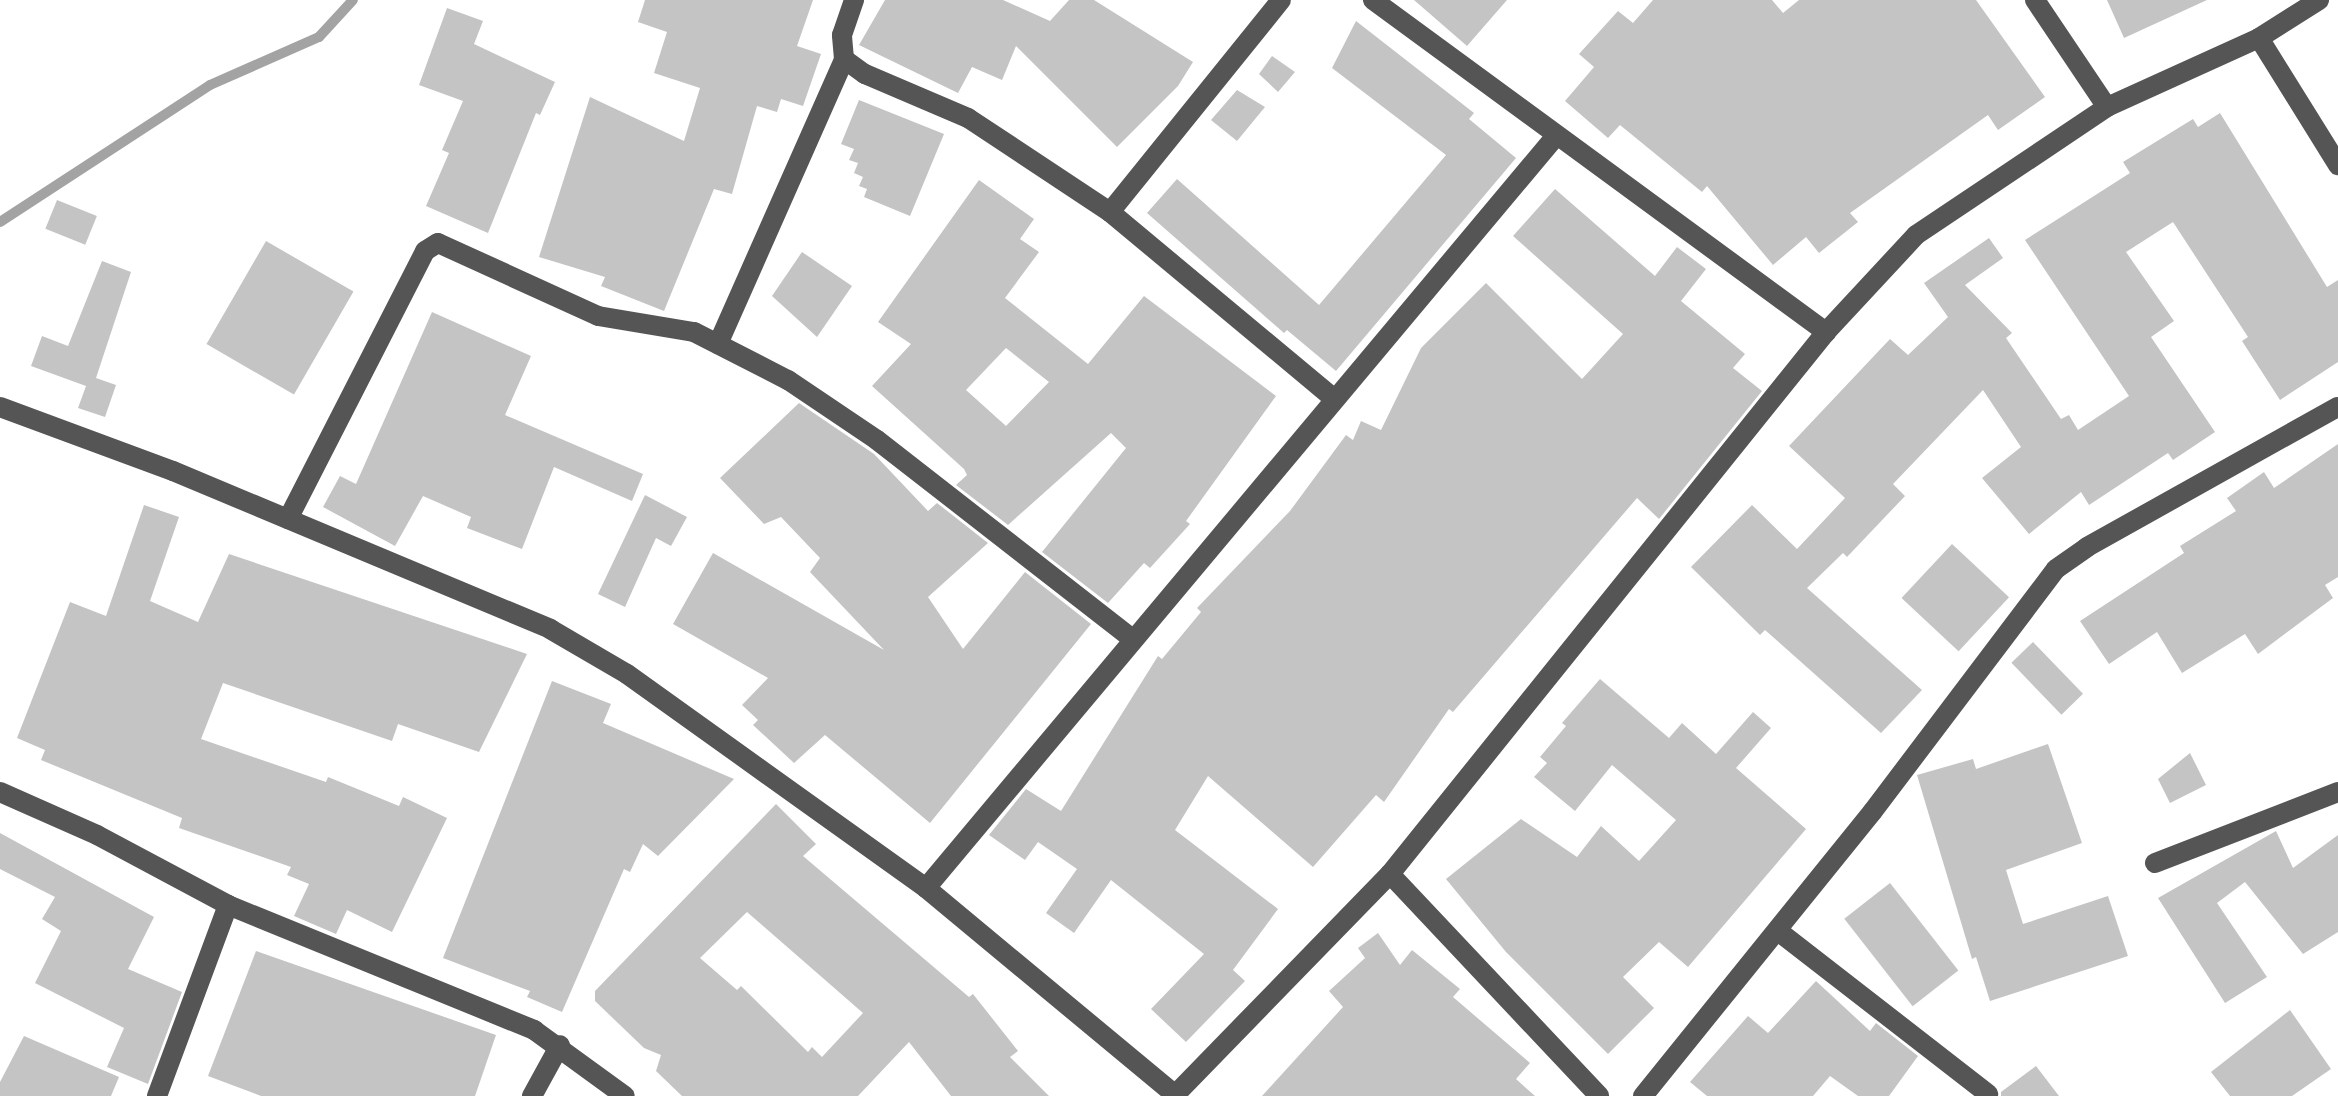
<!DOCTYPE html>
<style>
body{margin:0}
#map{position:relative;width:2338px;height:1096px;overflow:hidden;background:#fff;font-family:Manrope,sans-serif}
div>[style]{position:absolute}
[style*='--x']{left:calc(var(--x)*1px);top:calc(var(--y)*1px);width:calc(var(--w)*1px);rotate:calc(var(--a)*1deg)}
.stream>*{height:10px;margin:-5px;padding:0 5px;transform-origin:5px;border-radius:5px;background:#a3a3a3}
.building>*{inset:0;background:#c4c4c4;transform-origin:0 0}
.minor>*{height:20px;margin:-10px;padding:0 10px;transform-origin:10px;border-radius:10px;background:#555}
span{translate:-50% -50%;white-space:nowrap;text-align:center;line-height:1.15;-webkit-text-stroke:7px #fff;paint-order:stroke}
</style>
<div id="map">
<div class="stream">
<i style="--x:0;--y:222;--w:251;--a:-33.1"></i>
<i style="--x:210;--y:85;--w:119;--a:-23.8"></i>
<i style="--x:319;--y:37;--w:50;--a:-47.4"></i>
</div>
<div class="building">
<i style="clip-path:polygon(645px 0,813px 0,797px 46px,821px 54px,803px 106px,781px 99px,777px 112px,757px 106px,732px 194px,714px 189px,664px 311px,601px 286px,605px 277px,539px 257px,590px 97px,684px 141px,700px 88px,654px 73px,667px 32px,638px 22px)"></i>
<i style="clip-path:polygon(885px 0,1003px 0,1050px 21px,1069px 0,1094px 0,1193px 62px,1178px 86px,1117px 147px,1016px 46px,1002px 80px,972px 67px,958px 93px,859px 45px)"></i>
<i style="clip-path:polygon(1414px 0,1507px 0,1467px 46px)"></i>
<i style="clip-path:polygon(1653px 0,1772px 0,1783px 13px,1799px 0,1976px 0,2045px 97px,1998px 130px,1988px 115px,1850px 213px,1858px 222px,1819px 253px,1806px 237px,1773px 265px,1707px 186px,1702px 192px,1620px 125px,1608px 138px,1565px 101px,1594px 67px,1579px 54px,1618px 11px,1633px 23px)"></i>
<i style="clip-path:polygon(2107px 0,2207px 0,2124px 38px)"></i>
<i style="clip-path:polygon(447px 8px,483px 21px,474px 44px,555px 82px,540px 115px,536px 113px,488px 233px,426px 206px,449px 153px,442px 150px,463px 101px,419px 85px)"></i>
<i style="clip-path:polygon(1356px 21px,1474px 113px,1469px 119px,1516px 158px,1336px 371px,1287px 330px,1284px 333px,1147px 213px,1177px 179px,1319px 305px,1446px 155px,1332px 68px)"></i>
<i style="clip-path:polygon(1272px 56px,1295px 72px,1278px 92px,1259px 74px)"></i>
<i style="clip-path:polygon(1237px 90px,1265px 107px,1237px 141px,1211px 120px)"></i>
<i style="clip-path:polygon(859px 100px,944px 134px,910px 216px,864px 197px,867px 189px,859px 186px,863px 177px,854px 173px,858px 163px,849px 160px,854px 149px,841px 144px)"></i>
<i style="clip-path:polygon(2220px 113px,2327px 287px,2338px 280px,2338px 362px,2280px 400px,2242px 341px,2248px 337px,2173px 222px,2126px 252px,2174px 321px,2151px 337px,2215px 432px,2173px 460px,2168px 453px,2089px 505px,2081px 492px,2029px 534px,1982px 478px,2021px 447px,1983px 390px,1893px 484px,1905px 496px,1847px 557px,1843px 553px,1807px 588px,1922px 690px,1881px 733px,1765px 630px,1760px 635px,1691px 567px,1752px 505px,1797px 549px,1845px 498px,1789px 446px,1890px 339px,1908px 355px,1948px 317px,1924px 283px,1989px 238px,2003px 258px,1965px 285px,2012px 333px,2006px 338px,2061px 419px,2069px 415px,2078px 430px,2129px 396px,2025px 240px,2130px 173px,2123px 162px,2193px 119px,2198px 127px)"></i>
<i style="clip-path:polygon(evenodd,979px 180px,1034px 219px,1020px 239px,1039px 252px,1005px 298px,1088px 364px,1144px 296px,1276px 396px,1186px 521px,1190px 524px,1150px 568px,1144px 563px,1108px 603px,1042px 552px,1126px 448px,1111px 433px,1008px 525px,956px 485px,967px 475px,964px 469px,872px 386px,911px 344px,878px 322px,979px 180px,1006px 348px,1049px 382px,1006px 426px,966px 390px,1006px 348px)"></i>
<i style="clip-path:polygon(1555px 189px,1655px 276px,1677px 247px,1706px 269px,1681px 301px,1745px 354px,1733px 368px,1762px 391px,1659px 519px,1637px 498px,1453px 712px,1449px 709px,1384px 802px,1376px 795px,1313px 867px,1208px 776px,1175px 830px,1278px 909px,1233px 970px,1245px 981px,1186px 1042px,1151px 1009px,1204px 954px,1111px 880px,1074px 933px,1046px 913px,1077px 869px,1038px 842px,1025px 860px,989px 835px,1026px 789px,1061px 811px,1158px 656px,1162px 659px,1201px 612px,1197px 608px,1290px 511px,1346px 435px,1353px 440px,1361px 421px,1381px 430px,1421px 348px,1486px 283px,1582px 379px,1623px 334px,1513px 236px)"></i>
<i style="left:57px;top:200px;width:43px;height:31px;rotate:22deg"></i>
<i style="left:266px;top:241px;width:101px;height:119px;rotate:30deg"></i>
<i style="clip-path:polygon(802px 252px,852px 286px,817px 337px,772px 296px)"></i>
<i style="clip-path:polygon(102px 261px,131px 272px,96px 378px,116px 385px,105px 417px,78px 408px,86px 386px,31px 366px,42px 336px,68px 346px)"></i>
<i style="clip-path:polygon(432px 312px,531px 356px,505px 415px,643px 474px,632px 501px,554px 467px,522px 549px,467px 528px,471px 517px,423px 496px,395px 546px,323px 507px,340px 476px,356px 484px)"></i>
<i style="clip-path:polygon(799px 403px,874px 454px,928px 511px,937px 503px,988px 543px,928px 597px,963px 649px,1025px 572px,1091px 624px,930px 823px,825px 735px,794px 763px,753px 725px,758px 720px,742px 705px,768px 678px,673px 624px,713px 553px,884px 650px,810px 572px,820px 558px,781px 517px,764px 524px,720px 478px)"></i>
<i style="clip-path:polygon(2338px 444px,2338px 577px,2325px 585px,2333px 598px,2258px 654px,2245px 634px,2182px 673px,2157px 632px,2109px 664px,2080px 621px,2184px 553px,2180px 546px,2236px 511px,2227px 498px,2264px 472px,2274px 488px)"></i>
<i style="clip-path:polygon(645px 495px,687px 517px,671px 546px,656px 538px,625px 607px,598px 594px)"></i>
<i style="clip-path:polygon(144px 505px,179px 517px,150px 601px,198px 622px,229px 554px,527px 654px,479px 752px,398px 724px,392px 741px,223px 683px,201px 739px,326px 782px,328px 777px,399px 806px,403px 797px,447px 818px,392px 932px,347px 910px,336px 934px,294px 916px,309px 884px,287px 875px,291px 867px,179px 828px,182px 818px,41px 760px,45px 750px,17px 738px,70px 602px,106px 616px)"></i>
<i style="left:1952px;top:544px;width:78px;height:74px;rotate:43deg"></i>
<i style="left:2033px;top:642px;width:72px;height:30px;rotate:46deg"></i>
<i style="clip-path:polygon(1600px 679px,1669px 738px,1682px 723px,1716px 754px,1753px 712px,1771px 728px,1736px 768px,1806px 829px,1688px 967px,1659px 942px,1623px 977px,1654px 1008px,1608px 1054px,1506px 952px,1446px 879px,1521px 819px,1577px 857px,1601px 826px,1639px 861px,1676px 820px,1612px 765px,1575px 811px,1534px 777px,1547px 763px,1540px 757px,1566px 726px,1562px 723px)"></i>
<i style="clip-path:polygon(552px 681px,611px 704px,603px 723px,734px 779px,658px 856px,643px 844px,630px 872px,624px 869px,562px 1012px,527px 997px,530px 991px,443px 958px)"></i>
<i style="clip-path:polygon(2048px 744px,2082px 843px,2006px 870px,2023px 924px,2108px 896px,2128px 956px,1990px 1001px,1976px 957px,1972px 959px,1917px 775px,1973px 759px,1976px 769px)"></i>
<i style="clip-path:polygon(2190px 753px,2206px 785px,2170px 803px,2158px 779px)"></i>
<i style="clip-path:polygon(evenodd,776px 804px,816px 844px,803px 856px,969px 997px,973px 994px,1018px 1051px,1010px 1057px,1049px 1096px,951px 1096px,909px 1042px,858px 1096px,682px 1096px,656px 1071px,661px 1055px,644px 1048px,595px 1001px,595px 991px,776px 804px,747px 912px,863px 1013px,822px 1057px,812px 1047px,808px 1052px,741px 986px,737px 990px,700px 958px,747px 912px)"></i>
<i style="clip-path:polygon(2276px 831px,2293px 868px,2338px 835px,2338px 932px,2303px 954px,2245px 882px,2217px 903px,2267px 977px,2225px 1003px,2158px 898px)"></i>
<i style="clip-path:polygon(0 833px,154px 917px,128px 969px,182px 992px,148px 1084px,107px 1067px,124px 1028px,35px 983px,61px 931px,42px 919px,55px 897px,0 869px)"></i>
<i style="left:1890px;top:883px;width:111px;height:58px;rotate:52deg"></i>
<i style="clip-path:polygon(1378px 933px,1400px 965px,1412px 950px,1460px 989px,1453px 997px,1530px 1063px,1516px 1079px,1535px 1096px,1262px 1096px,1343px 1007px,1329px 991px,1365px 958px,1358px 948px)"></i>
<i style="clip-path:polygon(256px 951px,496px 1035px,475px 1096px,261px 1096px,208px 1076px)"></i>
<i style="clip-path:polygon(1816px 981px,1870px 1031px,1876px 1023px,1918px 1056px,1889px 1096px,1858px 1096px,1830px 1076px,1813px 1096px,1707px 1096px,1690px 1082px,1748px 1016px,1768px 1033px)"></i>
<i style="clip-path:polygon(2290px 1010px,2331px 1069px,2292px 1096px,2230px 1096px,2211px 1072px)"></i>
<i style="clip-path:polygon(24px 1036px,119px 1077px,111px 1096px,0 1096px,0 1082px)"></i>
<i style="clip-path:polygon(2036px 1066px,2059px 1096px,2001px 1096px,2001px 1092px)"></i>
</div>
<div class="minor">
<i style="--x:1373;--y:0;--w:562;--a:36.24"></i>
<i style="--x:2035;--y:0;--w:129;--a:56.1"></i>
<i style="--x:2259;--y:38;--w:150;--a:58.1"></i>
<i style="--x:844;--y:59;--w:26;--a:36"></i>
<i style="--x:865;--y:74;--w:112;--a:23.1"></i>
<i style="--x:968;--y:118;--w:170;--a:33.5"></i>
<i style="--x:1110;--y:212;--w:289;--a:39.8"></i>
<i style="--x:1110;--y:212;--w:272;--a:-51.1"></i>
<i style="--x:718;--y:344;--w:312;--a:-66.1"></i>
<i style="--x:844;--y:59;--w:24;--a:-95"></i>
<i style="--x:842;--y:35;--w:37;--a:-71"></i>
<i style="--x:0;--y:407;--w:184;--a:20.3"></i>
<i style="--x:173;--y:471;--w:409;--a:22.7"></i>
<i style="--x:550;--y:629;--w:89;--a:30.3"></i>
<i style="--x:627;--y:674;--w:368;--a:35.6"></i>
<i style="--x:926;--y:888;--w:324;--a:39.7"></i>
<i style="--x:288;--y:519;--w:301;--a:-62.9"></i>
<i style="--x:425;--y:251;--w:15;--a:-32"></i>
<i style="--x:438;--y:243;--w:176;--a:24.5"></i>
<i style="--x:598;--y:316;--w:97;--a:9.5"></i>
<i style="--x:694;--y:332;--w:106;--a:27.1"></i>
<i style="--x:788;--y:380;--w:107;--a:34"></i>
<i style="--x:877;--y:440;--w:322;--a:37.9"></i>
<i style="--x:0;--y:792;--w:106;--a:23.9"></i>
<i style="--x:97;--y:835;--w:149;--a:28.1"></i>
<i style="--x:228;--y:905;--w:331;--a:22.2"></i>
<i style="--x:534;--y:1030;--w:112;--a:36"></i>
<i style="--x:2155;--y:863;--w:196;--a:-21.2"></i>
<i style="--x:1390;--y:874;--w:305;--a:46.7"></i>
<i style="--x:926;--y:888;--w:980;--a:-50.05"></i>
<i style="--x:1778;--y:931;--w:266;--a:37.8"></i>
<i style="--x:157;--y:1096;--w:204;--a:-69.6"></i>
<i style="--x:532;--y:1096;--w:58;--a:-61.2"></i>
<i style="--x:1174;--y:1096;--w:310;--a:-45.8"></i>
<i style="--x:1390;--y:874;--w:696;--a:-51.19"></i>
<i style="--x:1826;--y:332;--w:132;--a:-47.1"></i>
<i style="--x:1916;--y:235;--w:230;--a:-33.8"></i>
<i style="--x:2107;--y:107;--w:167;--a:-24.4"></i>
<i style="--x:2259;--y:38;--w:71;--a:-32.3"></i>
<i style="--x:1643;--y:1096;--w:366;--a:-51.1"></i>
<i style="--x:1873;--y:811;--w:303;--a:-52.9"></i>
<i style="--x:2056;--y:569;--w:38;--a:-35"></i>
<i style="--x:2087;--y:547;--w:287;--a:-29.2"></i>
</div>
</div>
